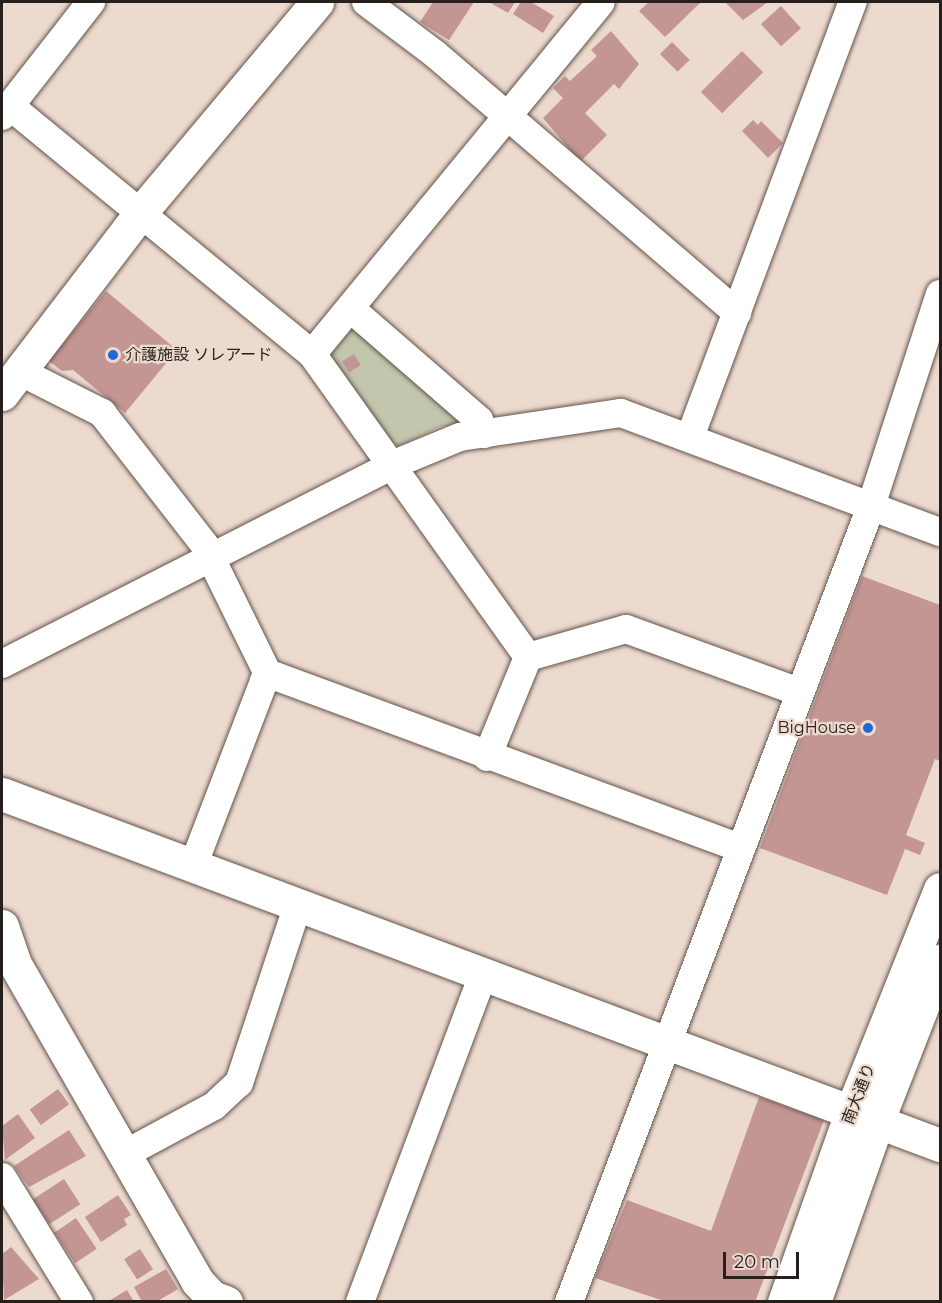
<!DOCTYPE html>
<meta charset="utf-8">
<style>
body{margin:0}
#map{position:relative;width:942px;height:1303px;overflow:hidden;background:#eddacf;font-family:Montserrat,"Noto Sans JP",sans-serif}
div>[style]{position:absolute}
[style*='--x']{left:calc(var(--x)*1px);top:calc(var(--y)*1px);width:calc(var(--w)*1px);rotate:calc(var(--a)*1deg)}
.green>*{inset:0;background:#c2c6ad}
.building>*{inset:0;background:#c39593;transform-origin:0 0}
.roads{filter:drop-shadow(0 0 2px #625349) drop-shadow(0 0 2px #625349)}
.minor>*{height:28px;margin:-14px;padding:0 14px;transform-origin:14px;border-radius:14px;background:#fff}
.tertiary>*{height:33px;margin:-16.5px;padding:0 16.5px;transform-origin:16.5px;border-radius:16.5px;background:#fff}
.dots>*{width:16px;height:16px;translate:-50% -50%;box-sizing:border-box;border:3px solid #eddacf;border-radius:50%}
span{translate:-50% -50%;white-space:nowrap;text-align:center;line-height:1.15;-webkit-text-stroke:4.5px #eddacf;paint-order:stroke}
.poi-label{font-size:16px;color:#261f1b}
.left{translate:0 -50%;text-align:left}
.right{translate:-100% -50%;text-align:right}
.street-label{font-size:16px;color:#261f1b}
.frame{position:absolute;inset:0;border:3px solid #261f1b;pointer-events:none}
.scale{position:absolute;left:723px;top:1252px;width:76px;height:27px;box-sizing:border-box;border:3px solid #261f1b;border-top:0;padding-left:8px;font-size:18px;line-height:21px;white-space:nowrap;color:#261f1b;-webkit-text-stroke:4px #eddacf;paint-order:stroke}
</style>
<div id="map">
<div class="green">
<i style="clip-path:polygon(352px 329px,465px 417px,462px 423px,439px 427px,399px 446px,394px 444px,331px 360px,332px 348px)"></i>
</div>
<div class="building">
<i style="clip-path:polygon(433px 2px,474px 2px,449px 40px,420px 22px)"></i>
<i style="clip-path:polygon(489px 2px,515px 2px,508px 13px)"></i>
<i style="clip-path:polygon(521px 2px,531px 2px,554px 16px,543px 33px,513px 14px)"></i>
<i style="clip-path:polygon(649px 2px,653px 3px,701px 2px,665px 37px,639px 11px)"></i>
<i style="clip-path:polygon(725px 2px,768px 2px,743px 20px)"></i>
<i style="left:781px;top:6px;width:30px;height:27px;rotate:48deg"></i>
<i style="clip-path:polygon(611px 31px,639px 64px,619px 89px,614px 84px,585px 113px,607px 135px,580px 162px,543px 118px,563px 98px,553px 88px,565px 76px,570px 81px,597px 56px,591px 50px)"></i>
<i style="left:672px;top:42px;width:25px;height:17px;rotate:45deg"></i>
<i style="left:742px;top:51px;width:30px;height:58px;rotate:45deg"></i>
<i style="clip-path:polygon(753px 120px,758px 125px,761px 121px,783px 143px,768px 158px,742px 131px)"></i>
<i style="clip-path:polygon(106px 291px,177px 350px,125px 413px,73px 370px,62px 371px,49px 361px)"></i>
<i style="left:354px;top:354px;width:13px;height:14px;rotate:58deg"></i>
<i style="clip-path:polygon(862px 576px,940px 605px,940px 761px,935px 759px,906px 835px,925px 843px,920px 855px,905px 849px,887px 895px,760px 848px)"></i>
<i style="left:58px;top:1089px;width:19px;height:35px;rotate:54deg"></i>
<i style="clip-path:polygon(759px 1097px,824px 1120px,755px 1302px,667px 1302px,595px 1278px,627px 1200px,711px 1231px)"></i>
<i style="clip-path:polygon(18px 1114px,35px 1138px,5px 1160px,2px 1126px)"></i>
<i style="clip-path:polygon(69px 1130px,86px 1156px,29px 1187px,14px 1166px)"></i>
<i style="left:64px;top:1179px;width:30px;height:37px;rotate:57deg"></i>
<i style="clip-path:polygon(118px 1195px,131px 1215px,124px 1219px,127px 1225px,101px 1242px,85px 1217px)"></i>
<i style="left:76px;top:1218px;width:37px;height:26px;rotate:56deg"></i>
<i style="clip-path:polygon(11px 1247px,39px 1279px,4px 1300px,2px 1254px)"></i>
<i style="left:140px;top:1249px;width:24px;height:19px;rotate:57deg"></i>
<i style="clip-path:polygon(166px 1269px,178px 1289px,156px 1302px,142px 1302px,134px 1287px)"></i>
<i style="clip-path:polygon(127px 1290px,134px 1302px,107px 1302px)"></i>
</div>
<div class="roads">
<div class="minor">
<i style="--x:366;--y:2;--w:86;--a:37"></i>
<i style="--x:435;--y:54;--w:398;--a:40.6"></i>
<i style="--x:10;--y:106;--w:391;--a:39.4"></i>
<i style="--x:312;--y:354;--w:372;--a:54.5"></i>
<i style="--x:528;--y:657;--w:108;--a:112.3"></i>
<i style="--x:2;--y:116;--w:145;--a:-52"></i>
<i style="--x:350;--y:308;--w:171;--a:41"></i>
<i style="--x:479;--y:420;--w:15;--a:70"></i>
<i style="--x:312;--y:354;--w:455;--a:-50.6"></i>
<i style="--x:19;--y:371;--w:93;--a:26.8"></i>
<i style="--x:102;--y:413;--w:166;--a:52.1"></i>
<i style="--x:204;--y:544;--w:149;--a:63.8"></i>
<i style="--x:690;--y:437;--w:465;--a:-69.5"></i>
<i style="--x:528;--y:657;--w:102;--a:-15.9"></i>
<i style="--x:626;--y:629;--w:184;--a:20"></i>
<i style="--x:2;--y:664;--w:438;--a:-27"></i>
<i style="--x:392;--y:465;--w:74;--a:-22.4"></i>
<i style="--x:460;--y:437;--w:163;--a:-8.5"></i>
<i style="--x:621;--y:413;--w:340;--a:20.5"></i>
<i style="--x:193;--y:866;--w:198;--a:-69"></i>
<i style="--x:264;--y:681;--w:12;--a:-24"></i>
<i style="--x:275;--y:676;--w:496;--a:20.3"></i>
<i style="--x:123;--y:1155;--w:103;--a:-28.3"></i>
<i style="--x:214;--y:1106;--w:34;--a:-43"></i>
<i style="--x:239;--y:1083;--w:188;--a:-71.7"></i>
<i style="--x:2;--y:1177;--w:147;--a:58.4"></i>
<i style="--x:360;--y:1302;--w:350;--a:-69.4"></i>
<i style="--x:569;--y:1302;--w:848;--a:-69.21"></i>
<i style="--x:870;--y:509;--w:226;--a:-72"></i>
</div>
<div class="tertiary">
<i style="--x:2;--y:394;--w:229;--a:-52.6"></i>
<i style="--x:141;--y:212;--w:274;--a:-50"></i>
<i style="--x:2;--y:794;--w:1002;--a:20.52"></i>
<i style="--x:2;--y:926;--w:40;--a:71.1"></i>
<i style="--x:15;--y:964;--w:366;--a:60.1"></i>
<i style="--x:197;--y:1281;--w:22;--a:47"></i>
<i style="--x:212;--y:1297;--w:15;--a:20"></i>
<i style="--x:784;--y:1302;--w:215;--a:-70.5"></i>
<i style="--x:856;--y:1099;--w:226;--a:-68.2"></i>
<i style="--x:814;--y:1302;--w:193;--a:-70.6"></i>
<i style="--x:878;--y:1120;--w:171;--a:-68.7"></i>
</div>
</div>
<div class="dots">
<i style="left:113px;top:355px;background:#2067d3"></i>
<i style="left:868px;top:728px;background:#2067d3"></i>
</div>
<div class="poi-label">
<span class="left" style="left:125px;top:355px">介護施設 ソレアード</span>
<span class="right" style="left:856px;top:728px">BigHouse</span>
</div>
<div class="street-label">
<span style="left:859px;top:1094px;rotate:-69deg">南大通り</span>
</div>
<div class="frame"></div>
<div class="scale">20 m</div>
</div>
